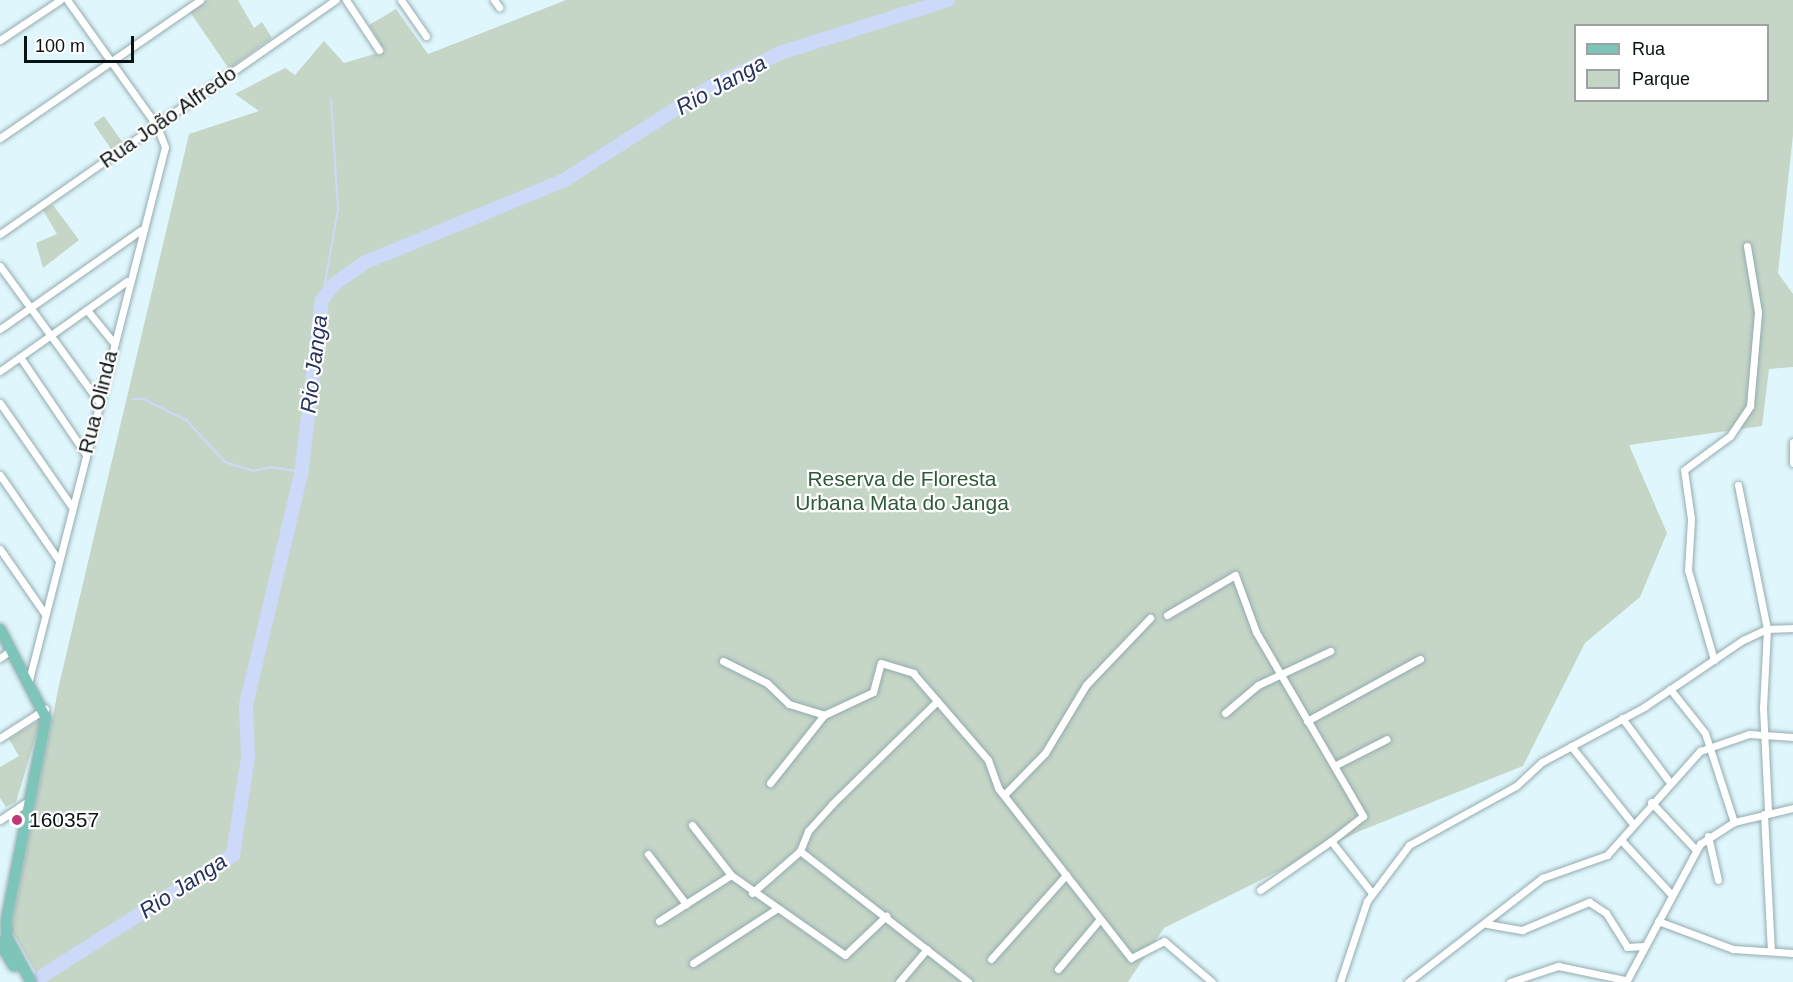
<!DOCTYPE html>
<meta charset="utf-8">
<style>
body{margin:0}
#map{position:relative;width:1793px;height:982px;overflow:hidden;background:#dff7fc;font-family:Arial,sans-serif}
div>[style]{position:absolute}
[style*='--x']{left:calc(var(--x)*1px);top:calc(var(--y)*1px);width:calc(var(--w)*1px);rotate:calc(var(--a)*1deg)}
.green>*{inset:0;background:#c5d6c7;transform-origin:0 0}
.stream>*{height:2px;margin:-1px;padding:0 1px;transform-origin:1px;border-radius:1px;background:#cdd9f8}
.river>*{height:14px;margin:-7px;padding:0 7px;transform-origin:7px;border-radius:7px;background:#cdd9f8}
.roads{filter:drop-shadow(0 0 2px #94abaf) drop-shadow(0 0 2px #94abaf)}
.street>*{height:7px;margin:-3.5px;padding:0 3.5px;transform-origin:3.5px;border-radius:3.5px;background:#fff}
.primary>*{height:10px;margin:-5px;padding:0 5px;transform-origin:5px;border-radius:5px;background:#7dc4b9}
.dots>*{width:16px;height:16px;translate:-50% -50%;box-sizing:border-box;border:3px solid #fff;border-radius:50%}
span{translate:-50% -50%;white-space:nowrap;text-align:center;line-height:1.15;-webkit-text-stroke:4.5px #fff;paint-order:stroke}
.street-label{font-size:21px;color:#0a1314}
.park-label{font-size:21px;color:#2f5a38}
.poi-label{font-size:21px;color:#0a1314}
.left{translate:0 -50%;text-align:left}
.water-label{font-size:22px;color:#26345d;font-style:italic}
.legend{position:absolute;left:1574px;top:24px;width:195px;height:78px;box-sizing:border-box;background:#fff;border:2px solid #9da1a1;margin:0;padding:8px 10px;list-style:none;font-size:18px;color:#0a1314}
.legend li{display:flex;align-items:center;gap:12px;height:30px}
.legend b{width:30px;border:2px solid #9da1a1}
.scale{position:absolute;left:24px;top:36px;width:110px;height:27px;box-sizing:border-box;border:3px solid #0a1314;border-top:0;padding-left:8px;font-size:18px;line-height:21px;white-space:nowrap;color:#0a1314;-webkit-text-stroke:4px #fff;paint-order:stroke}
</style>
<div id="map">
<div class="green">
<i style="clip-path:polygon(207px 0,238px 0,254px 28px,262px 22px,272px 38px,229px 69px,190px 12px)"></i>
<i style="clip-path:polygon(evenodd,566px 0,1793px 0,1793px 135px,1778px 273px,1793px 294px,1793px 367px,1769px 369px,1762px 426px,1629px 445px,1667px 533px,1640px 597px,1585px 643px,1523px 766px,1360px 831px,1164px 928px,1128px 982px,41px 982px,11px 929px,59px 685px,189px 134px,259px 111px,235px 94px,285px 68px,295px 75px,324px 41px,344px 63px,385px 51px,369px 25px,396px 9px,428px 54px,566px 0,1576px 26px,1768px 26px,1768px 100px,1576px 100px,1576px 26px)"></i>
<i style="left:104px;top:116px;width:33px;height:13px;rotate:55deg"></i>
<i style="clip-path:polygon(53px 205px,79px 240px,43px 268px,36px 243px,57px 234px,43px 210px)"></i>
<i style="clip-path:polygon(41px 719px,16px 802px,6px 807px,0 798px,0 767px,19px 756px,9px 739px)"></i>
</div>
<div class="stream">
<i style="--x:322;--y:300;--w:92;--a:-80"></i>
<i style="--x:338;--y:209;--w:111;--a:-93.6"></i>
<i style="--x:132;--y:399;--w:11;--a:0"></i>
<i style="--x:143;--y:399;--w:48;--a:26"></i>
<i style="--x:186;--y:420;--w:57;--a:47.1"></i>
<i style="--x:225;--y:462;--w:29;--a:18"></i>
<i style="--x:253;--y:471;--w:17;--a:-13"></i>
<i style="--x:270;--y:467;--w:32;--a:9"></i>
</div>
<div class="river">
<i style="--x:39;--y:978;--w:230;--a:-32.4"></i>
<i style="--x:233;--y:855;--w:99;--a:-81.3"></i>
<i style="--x:248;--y:757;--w:52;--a:-92.2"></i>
<i style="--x:246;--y:705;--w:236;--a:-76.6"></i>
<i style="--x:301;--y:475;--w:176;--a:-83.2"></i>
<i style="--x:322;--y:300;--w:20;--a:-53"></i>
<i style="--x:334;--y:284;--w:39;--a:-35"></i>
<i style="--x:366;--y:262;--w:213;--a:-22.4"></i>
<i style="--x:563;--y:181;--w:174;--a:-32.6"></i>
<i style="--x:710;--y:87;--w:78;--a:-25.9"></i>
<i style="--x:780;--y:53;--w:176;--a:-17.5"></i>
</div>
<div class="roads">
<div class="street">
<i style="--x:346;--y:0;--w:60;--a:56.6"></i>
<i style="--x:401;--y:0;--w:44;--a:55.2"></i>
<i style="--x:494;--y:0;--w:9;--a:54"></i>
<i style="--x:0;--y:40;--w:72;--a:-33.7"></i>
<i style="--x:0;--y:138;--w:243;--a:-34.6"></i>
<i style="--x:0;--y:234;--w:409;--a:-34.9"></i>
<i style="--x:0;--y:266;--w:165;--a:53.9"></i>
<i style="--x:87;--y:310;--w:41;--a:50.9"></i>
<i style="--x:0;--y:329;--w:172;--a:-35.1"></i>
<i style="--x:20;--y:357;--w:116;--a:55.9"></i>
<i style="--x:0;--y:371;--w:156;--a:-35.3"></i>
<i style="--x:0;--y:403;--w:126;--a:55.3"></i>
<i style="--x:1793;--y:442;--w:21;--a:90"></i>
<i style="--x:0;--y:475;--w:102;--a:55.4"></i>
<i style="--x:1738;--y:485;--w:147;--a:78.6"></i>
<i style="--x:1767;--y:629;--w:79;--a:92.9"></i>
<i style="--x:1763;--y:708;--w:104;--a:87.2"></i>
<i style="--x:0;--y:549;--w:79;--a:55.3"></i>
<i style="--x:1167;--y:615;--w:79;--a:-30.5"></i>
<i style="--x:1235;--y:575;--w:61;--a:69.8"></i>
<i style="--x:1256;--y:632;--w:213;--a:59.8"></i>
<i style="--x:1363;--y:816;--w:41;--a:142"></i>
<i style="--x:1331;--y:841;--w:66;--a:51.7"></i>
<i style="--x:0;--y:658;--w:14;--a:-36"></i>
<i style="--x:1714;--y:660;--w:94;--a:-106.1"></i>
<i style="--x:1688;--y:570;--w:51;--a:-86.6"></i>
<i style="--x:1691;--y:519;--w:49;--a:-98.1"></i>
<i style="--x:1684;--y:470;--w:57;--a:-36.5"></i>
<i style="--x:1730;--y:436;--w:36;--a:-56"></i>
<i style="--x:1750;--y:406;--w:94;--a:-85.1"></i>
<i style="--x:1758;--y:312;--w:67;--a:-99.5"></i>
<i style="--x:723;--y:661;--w:49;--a:26.6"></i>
<i style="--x:767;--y:683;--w:30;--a:44"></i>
<i style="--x:789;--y:704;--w:37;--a:17"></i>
<i style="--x:824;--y:715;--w:54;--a:-25.1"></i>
<i style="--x:873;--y:692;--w:30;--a:-75"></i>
<i style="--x:881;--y:663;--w:34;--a:17"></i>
<i style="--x:913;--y:673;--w:115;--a:49.2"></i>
<i style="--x:988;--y:760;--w:30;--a:70"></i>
<i style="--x:998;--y:788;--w:216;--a:52"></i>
<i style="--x:1131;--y:958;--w:37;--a:-27"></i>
<i style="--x:1164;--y:941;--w:63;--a:40.5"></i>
<i style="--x:29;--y:680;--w:550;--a:-75.69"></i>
<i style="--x:165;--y:147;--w:22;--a:-111"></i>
<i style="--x:157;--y:126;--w:155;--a:-125.5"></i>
<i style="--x:1670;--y:689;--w:56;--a:51.5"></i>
<i style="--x:1705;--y:733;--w:94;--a:72"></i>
<i style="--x:1225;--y:713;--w:43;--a:-40.3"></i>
<i style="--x:1258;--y:685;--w:80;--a:-25.3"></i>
<i style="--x:1622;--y:718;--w:77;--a:53.4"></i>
<i style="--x:1307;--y:721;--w:129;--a:-28.8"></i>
<i style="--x:0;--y:738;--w:54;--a:-32.8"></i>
<i style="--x:1571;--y:746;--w:100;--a:51.5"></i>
<i style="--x:1334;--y:766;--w:59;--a:-27"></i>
<i style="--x:770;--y:783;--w:87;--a:-51.5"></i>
<i style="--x:1004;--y:795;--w:59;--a:-45.7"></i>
<i style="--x:1045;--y:753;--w:79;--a:-58.9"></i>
<i style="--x:1086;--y:685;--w:93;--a:-46.3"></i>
<i style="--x:1651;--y:802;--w:66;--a:46.8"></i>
<i style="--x:1764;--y:814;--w:137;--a:87.1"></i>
<i style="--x:0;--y:820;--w:30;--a:-34"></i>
<i style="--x:692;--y:825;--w:63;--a:52"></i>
<i style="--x:1708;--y:836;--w:45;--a:77.2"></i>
<i style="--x:1621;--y:840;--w:74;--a:47.2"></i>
<i style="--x:800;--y:851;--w:213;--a:37.9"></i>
<i style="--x:648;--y:854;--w:63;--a:52.8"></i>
<i style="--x:1260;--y:890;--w:86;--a:-34.6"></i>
<i style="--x:752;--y:893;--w:64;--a:-41.2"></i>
<i style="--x:800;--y:851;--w:22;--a:-68"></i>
<i style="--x:808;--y:831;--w:36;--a:-48"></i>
<i style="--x:832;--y:804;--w:147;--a:-44.4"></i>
<i style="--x:659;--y:921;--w:85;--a:-32.6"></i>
<i style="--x:731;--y:875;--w:139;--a:35.1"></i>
<i style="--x:845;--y:955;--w:57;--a:-43.6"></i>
<i style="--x:1658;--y:921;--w:80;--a:20.5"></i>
<i style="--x:1733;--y:949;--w:60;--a:3.8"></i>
<i style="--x:1487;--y:924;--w:36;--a:10"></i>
<i style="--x:1522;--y:930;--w:73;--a:-22.7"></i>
<i style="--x:1589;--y:902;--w:20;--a:33"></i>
<i style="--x:1606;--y:913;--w:40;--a:58"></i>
<i style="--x:1627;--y:947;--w:17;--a:-3"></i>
<i style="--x:991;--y:959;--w:113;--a:-48.2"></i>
<i style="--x:693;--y:963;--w:99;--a:-33"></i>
<i style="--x:1058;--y:969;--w:65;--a:-50"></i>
<i style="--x:899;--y:982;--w:43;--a:-49.7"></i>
<i style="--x:1340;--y:982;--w:85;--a:-71.6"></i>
<i style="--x:1367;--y:901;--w:70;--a:-53.1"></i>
<i style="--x:1409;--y:845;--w:122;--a:-28.9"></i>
<i style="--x:1516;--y:786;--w:35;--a:-43"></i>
<i style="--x:1542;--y:762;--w:116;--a:-28.3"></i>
<i style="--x:1644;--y:707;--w:120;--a:-34.1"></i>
<i style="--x:1743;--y:640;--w:26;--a:-25"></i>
<i style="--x:1767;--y:629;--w:26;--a:-2"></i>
<i style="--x:1408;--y:982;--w:170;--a:-37.8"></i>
<i style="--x:1542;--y:878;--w:69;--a:-19.5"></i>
<i style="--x:1607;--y:855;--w:140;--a:-48.2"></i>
<i style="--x:1700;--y:751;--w:52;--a:-19.1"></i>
<i style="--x:1749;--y:734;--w:44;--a:3.9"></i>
<i style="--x:1510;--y:982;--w:51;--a:-18.4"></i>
<i style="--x:1558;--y:966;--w:68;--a:11.8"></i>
<i style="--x:1626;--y:982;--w:157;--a:-61.8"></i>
<i style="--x:1700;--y:844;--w:40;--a:-32.9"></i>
<i style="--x:1734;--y:822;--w:61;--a:-13.3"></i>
</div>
<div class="primary">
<i style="--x:0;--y:629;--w:100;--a:62.7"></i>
<i style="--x:46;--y:718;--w:208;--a:101.1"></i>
<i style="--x:6;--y:922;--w:15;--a:86"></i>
<i style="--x:7;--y:937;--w:51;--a:61.9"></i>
<i style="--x:0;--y:943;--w:27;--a:59"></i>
</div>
</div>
<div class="dots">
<i style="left:17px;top:820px;background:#c03875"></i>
</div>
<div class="street-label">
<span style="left:168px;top:117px;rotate:-35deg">Rua João Alfredo</span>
<span style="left:98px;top:402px;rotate:-76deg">Rua Olinda</span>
</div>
<div class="park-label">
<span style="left:902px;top:491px">Reserva de Floresta<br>Urbana Mata do Janga</span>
</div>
<div class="poi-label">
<span class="left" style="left:29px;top:820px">160357</span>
</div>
<div class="water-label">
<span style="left:721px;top:85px;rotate:-29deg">Rio Janga</span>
<span style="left:314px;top:364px;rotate:-83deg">Rio Janga</span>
<span style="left:183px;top:886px;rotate:-33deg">Rio Janga</span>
</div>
<ul class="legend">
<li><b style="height:8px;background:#7dc4b9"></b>Rua</li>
<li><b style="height:16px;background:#c5d6c7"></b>Parque</li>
</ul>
<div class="scale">100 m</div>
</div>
